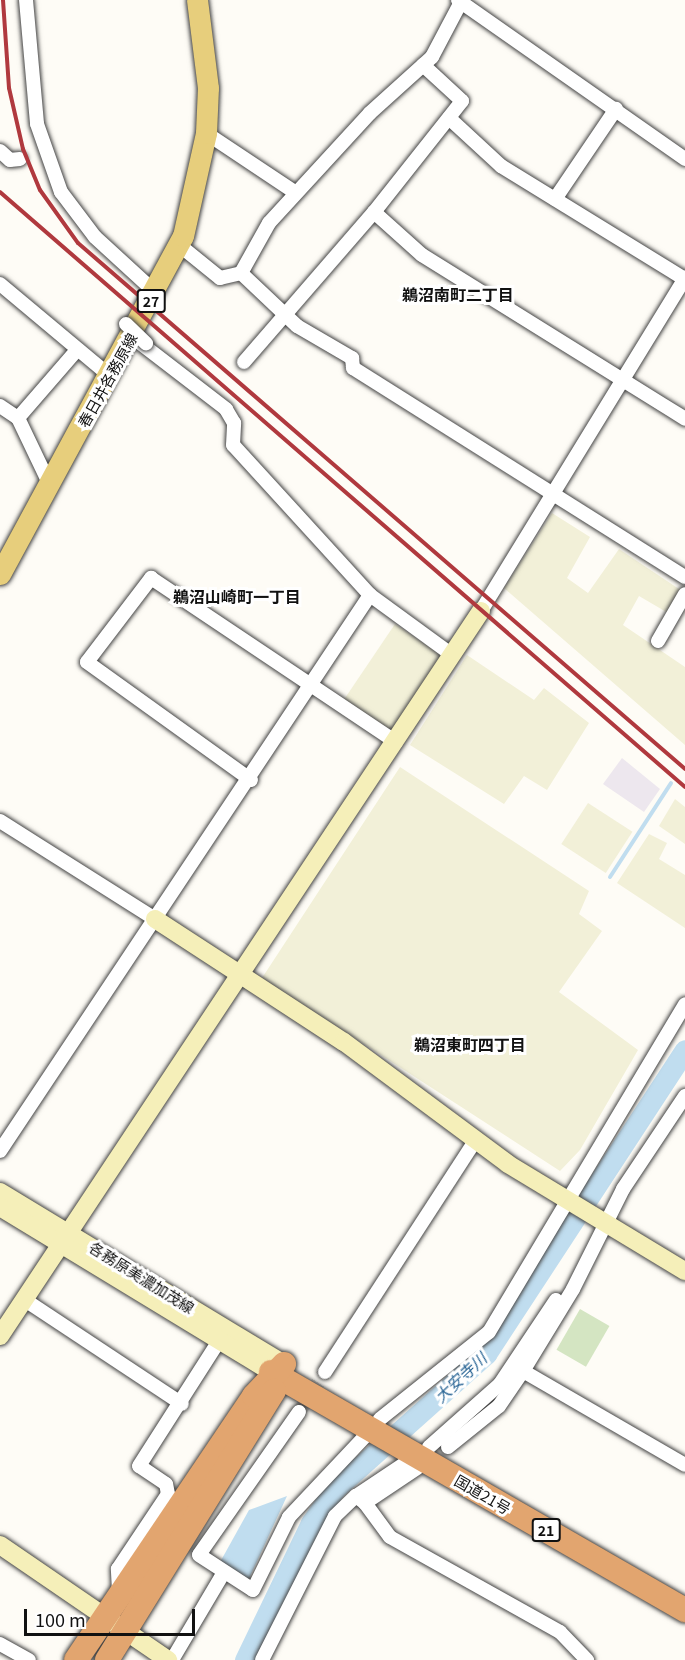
<!DOCTYPE html>
<meta charset="utf-8">
<style>
body{margin:0}
#map{position:relative;width:685px;height:1660px;overflow:hidden;background:#fefcf6;font-family:Georgia,"Noto Sans JP",serif}
div>[style]{position:absolute}
[style*='--x']{left:calc(var(--x)*1px);top:calc(var(--y)*1px);width:calc(var(--w)*1px);rotate:calc(var(--a)*1deg)}
.industrial>*{inset:0;background:#ede7ee}
.farmland>*{inset:0;background:#f2f0d8;transform-origin:0 0}
.green>*{inset:0;background:#d4e5c2;transform-origin:0 0}
.water>*{inset:0;background:#c0ddef}
.stream>*{height:4px;margin:-2px;padding:0 2px;transform-origin:2px;border-radius:2px;background:#c0ddef}
.river>*{height:21px;margin:-10.5px;padding:0 10.5px;transform-origin:10.5px;border-radius:10.5px;background:#c0ddef}
.street-tunnel>*{height:14px;margin-top:-7px;transform-origin:0;background:repeating-linear-gradient(90deg,#dad9d4 0 14px,transparent 0 21px)}
.roads{filter:drop-shadow(0 0 2px #444) drop-shadow(0 0 2px #444)}
.street>*{height:14px;margin:-7px;padding:0 7px;transform-origin:7px;border-radius:7px;background:#fff}
.secondary>*{height:18px;margin:-9px;padding:0 9px;transform-origin:9px;border-radius:9px;background:#f5efb9}
.primary>*{height:21px;margin:-10.5px;padding:0 10.5px;transform-origin:10.5px;border-radius:10.5px;background:#e7ce7c}
.highway>*{height:24px;margin:-12px;padding:0 12px;transform-origin:12px;border-radius:12px;background:#e2a56f}
.rail>*{height:4px;margin:-2px;padding:0 2px;transform-origin:2px;border-radius:2px;background:#b0393e}
.bridges{filter:drop-shadow(0 0 2px #444) drop-shadow(0 0 2px #444)}
.street-bridge>*{height:14px;margin:-7px;padding:0 7px;transform-origin:7px;border-radius:7px;background:#fff}
span{translate:-50% -50%;white-space:nowrap;text-align:center;line-height:1.15;-webkit-text-stroke:6px #fff;paint-order:stroke}
.shield-label span{padding:2px 4px;background:#fff;border:2px solid;border-radius:4px;-webkit-text-stroke-width:0}
.shield-label{font-size:14px;color:#111;font-weight:700}
.street-label{font-size:15px;color:#111}
.neighbourhood-label{font-size:16px;color:#111;font-weight:700}
.water-label{font-size:16px;color:#286494;font-style:italic}
.scale{position:absolute;left:24px;top:1609px;width:171px;height:27px;box-sizing:border-box;border:3px solid #111;border-top:0;padding-left:8px;font-size:18px;line-height:21px;white-space:nowrap;color:#111;-webkit-text-stroke:4px #fff;paint-order:stroke}
</style>
<div id="map">
<div class="industrial">
<i style="clip-path:polygon(622px 758px,660px 789px,644px 812px,603px 784px)"></i>
</div>
<div class="farmland">
<i style="clip-path:polygon(552px 513px,590px 537px,567px 578px,588px 593px,619px 549px,682px 591px,668px 613px,639px 596px,623px 625px,685px 667px,685px 745px,504px 588px)"></i>
<i style="left:395px;top:624px;width:57px;height:92px;rotate:34deg"></i>
<i style="clip-path:polygon(467px 655px,534px 700px,544px 688px,589px 723px,547px 790px,524px 776px,504px 804px,410px 745px)"></i>
<i style="clip-path:polygon(400px 767px,589px 891px,579px 914px,602px 931px,559px 992px,638px 1050px,580px 1150px,560px 1171px,262px 978px)"></i>
<i style="clip-path:polygon(675px 799px,685px 807px,685px 844px,659px 826px)"></i>
<i style="left:588px;top:803px;width:53px;height:49px;rotate:33deg"></i>
<i style="clip-path:polygon(649px 834px,667px 843px,659px 859px,685px 875px,685px 928px,617px 883px)"></i>
</div>
<div class="green">
<i style="left:580px;top:1309px;width:34px;height:47px;rotate:30deg"></i>
</div>
<div class="water">
<i style="clip-path:polygon(287px 1496px,248px 1581px,219px 1564px,249px 1510px)"></i>
</div>
<div class="stream">
<i style="--x:610;--y:877;--w:112;--a:-57"></i>
</div>
<div class="river">
<i style="--x:245;--y:1660;--w:152;--a:-64.3"></i>
<i style="--x:311;--y:1523;--w:42;--a:-54.8"></i>
<i style="--x:335;--y:1489;--w:203;--a:-41.8"></i>
<i style="--x:486;--y:1354;--w:363;--a:-56.8"></i>
</div>
<div class="street-tunnel">
<i style="--x:299;--y:1412;--w:48;--a:-57"></i>
</div>
<div class="roads">
<div class="street">
<i style="--x:26;--y:0;--w:124;--a:84.9"></i>
<i style="--x:37;--y:124;--w:72;--a:70.6"></i>
<i style="--x:61;--y:192;--w:56;--a:52.9"></i>
<i style="--x:95;--y:237;--w:81;--a:42.5"></i>
<i style="--x:458;--y:0;--w:277;--a:35"></i>
<i style="--x:462;--y:0;--w:64;--a:117.8"></i>
<i style="--x:432;--y:57;--w:84;--a:137.9"></i>
<i style="--x:370;--y:113;--w:149;--a:132.6"></i>
<i style="--x:269;--y:223;--w:57;--a:119.2"></i>
<i style="--x:241;--y:273;--w:77;--a:43.4"></i>
<i style="--x:297;--y:326;--w:64;--a:30.2"></i>
<i style="--x:352;--y:358;--w:10;--a:84"></i>
<i style="--x:353;--y:368;--w:392;--a:32.2"></i>
<i style="--x:423;--y:65;--w:53;--a:42.7"></i>
<i style="--x:462;--y:101;--w:142;--a:128.4"></i>
<i style="--x:374;--y:212;--w:64;--a:41.9"></i>
<i style="--x:422;--y:255;--w:310;--a:31.9"></i>
<i style="--x:449;--y:118;--w:71;--a:42.7"></i>
<i style="--x:501;--y:166;--w:216;--a:31.6"></i>
<i style="--x:206;--y:133;--w:108;--a:33.7"></i>
<i style="--x:0;--y:151;--w:13;--a:42"></i>
<i style="--x:10;--y:160;--w:10;--a:-6"></i>
<i style="--x:555;--y:199;--w:109;--a:-55.9"></i>
<i style="--x:178;--y:244;--w:54;--a:39"></i>
<i style="--x:220;--y:278;--w:22;--a:-13"></i>
<i style="--x:0;--y:284;--w:142;--a:39.9"></i>
<i style="--x:244;--y:362;--w:198;--a:-49.1"></i>
<i style="--x:0;--y:406;--w:22;--a:34"></i>
<i style="--x:18;--y:418;--w:90;--a:-49.1"></i>
<i style="--x:18;--y:418;--w:74;--a:64.5"></i>
<i style="--x:370;--y:595;--w:100;--a:36.1"></i>
<i style="--x:481;--y:611;--w:391;--a:-58.5"></i>
<i style="--x:658;--y:641;--w:54;--a:-60.1"></i>
<i style="--x:251;--y:780;--w:202;--a:-144.3"></i>
<i style="--x:87;--y:662;--w:106;--a:-52.7"></i>
<i style="--x:151;--y:578;--w:295;--a:33.8"></i>
<i style="--x:0;--y:821;--w:183;--a:32.3"></i>
<i style="--x:0;--y:1151;--w:668;--a:-56.36"></i>
<i style="--x:370;--y:595;--w:203;--a:-132.4"></i>
<i style="--x:233;--y:445;--w:22;--a:-87"></i>
<i style="--x:234;--y:423;--w:16;--a:-120"></i>
<i style="--x:226;--y:409;--w:115;--a:-142.4"></i>
<i style="--x:25;--y:1300;--w:188;--a:33.5"></i>
<i style="--x:523;--y:1371;--w:187;--a:30.1"></i>
<i style="--x:325;--y:1372;--w:275;--a:-57"></i>
<i style="--x:299;--y:1412;--w:174;--a:125"></i>
<i style="--x:199;--y:1555;--w:64;--a:32.9"></i>
<i style="--x:253;--y:1590;--w:81;--a:-63.7"></i>
<i style="--x:289;--y:1517;--w:118;--a:-46.7"></i>
<i style="--x:380;--y:1419;--w:139;--a:-38.6"></i>
<i style="--x:489;--y:1332;--w:382;--a:-59.1"></i>
<i style="--x:429;--y:1447;--w:95;--a:-41.6"></i>
<i style="--x:500;--y:1384;--w:101;--a:-56.3"></i>
<i style="--x:448;--y:1447;--w:65;--a:-38.8"></i>
<i style="--x:499;--y:1406;--w:42;--a:-55.6"></i>
<i style="--x:523;--y:1371;--w:96;--a:-58.6"></i>
<i style="--x:573;--y:1289;--w:112;--a:-63.4"></i>
<i style="--x:623;--y:1189;--w:112;--a:-56.3"></i>
<i style="--x:356;--y:1496;--w:72;--a:-33.7"></i>
<i style="--x:365;--y:1503;--w:42;--a:53.7"></i>
<i style="--x:390;--y:1537;--w:195;--a:29.2"></i>
<i style="--x:560;--y:1632;--w:39;--a:46"></i>
<i style="--x:119;--y:1591;--w:22;--a:-93"></i>
<i style="--x:118;--y:1569;--w:90;--a:-56.3"></i>
<i style="--x:168;--y:1494;--w:10;--a:-101"></i>
<i style="--x:166;--y:1484;--w:32;--a:-146"></i>
<i style="--x:139;--y:1466;--w:148;--a:-57.4"></i>
<i style="--x:0;--y:1644;--w:33;--a:29"></i>
<i style="--x:172;--y:1660;--w:102;--a:-59.4"></i>
<i style="--x:262;--y:1660;--w:161;--a:-63.1"></i>
<i style="--x:335;--y:1516;--w:29;--a:-44"></i>
<i style="--x:356;--y:1496;--w:11;--a:38"></i>
<i style="--x:365;--y:1503;--w:63;--a:-33.9"></i>
</div>
<div class="secondary">
<i style="--x:155;--y:919;--w:225;--a:33.1"></i>
<i style="--x:344;--y:1042;--w:204;--a:36.6"></i>
<i style="--x:508;--y:1164;--w:207;--a:31.2"></i>
<i style="--x:0;--y:1192;--w:332;--a:31.2"></i>
<i style="--x:0;--y:1207;--w:317;--a:31.3"></i>
<i style="--x:0;--y:1336;--w:870;--a:-56.44"></i>
<i style="--x:0;--y:1545;--w:204;--a:34.4"></i>
</div>
<div class="primary">
<i style="--x:0;--y:574;--w:384;--a:-61.6"></i>
<i style="--x:183;--y:236;--w:106;--a:-77.4"></i>
<i style="--x:206;--y:133;--w:45;--a:-87.5"></i>
<i style="--x:208;--y:88;--w:89;--a:-97.1"></i>
</div>
<div class="highway">
<i style="--x:271;--y:1372;--w:478;--a:29.9"></i>
<i style="--x:76;--y:1660;--w:318;--a:-56"></i>
<i style="--x:254;--y:1396;--w:44;--a:-46.8"></i>
<i style="--x:107;--y:1660;--w:317;--a:-58.2"></i>
</div>
</div>
<div class="rail">
<i style="--x:3;--y:0;--w:88;--a:86.1"></i>
<i style="--x:9;--y:88;--w:63;--a:77.1"></i>
<i style="--x:23;--y:149;--w:44;--a:67.5"></i>
<i style="--x:40;--y:190;--w:65;--a:54.4"></i>
<i style="--x:78;--y:243;--w:803;--a:40.91"></i>
<i style="--x:0;--y:192;--w:907;--a:40.98"></i>
</div>
<div class="bridges">
<div class="street-bridge">
<i style="--x:126;--y:324;--w:28;--a:44"></i>
</div>
</div>
<div class="shield-label">
<span style="left:151px;top:301px">27</span>
<span style="left:546px;top:1530px">21</span>
</div>
<div class="street-label">
<span style="left:107px;top:380px;rotate:-61deg">春日井各務原線</span>
<span style="left:142px;top:1277px;rotate:32deg">各務原美濃加茂線</span>
<span style="left:483px;top:1494px;rotate:30deg">国道21号</span>
</div>
<div class="neighbourhood-label">
<span style="left:458px;top:294px">鵜沼南町二丁目</span>
<span style="left:237px;top:596px">鵜沼山崎町一丁目</span>
<span style="left:470px;top:1044px">鵜沼東町四丁目</span>
</div>
<div class="water-label">
<span style="left:460px;top:1377px;rotate:-43deg">大安寺川</span>
</div>
<div class="scale">100 m</div>
</div>
